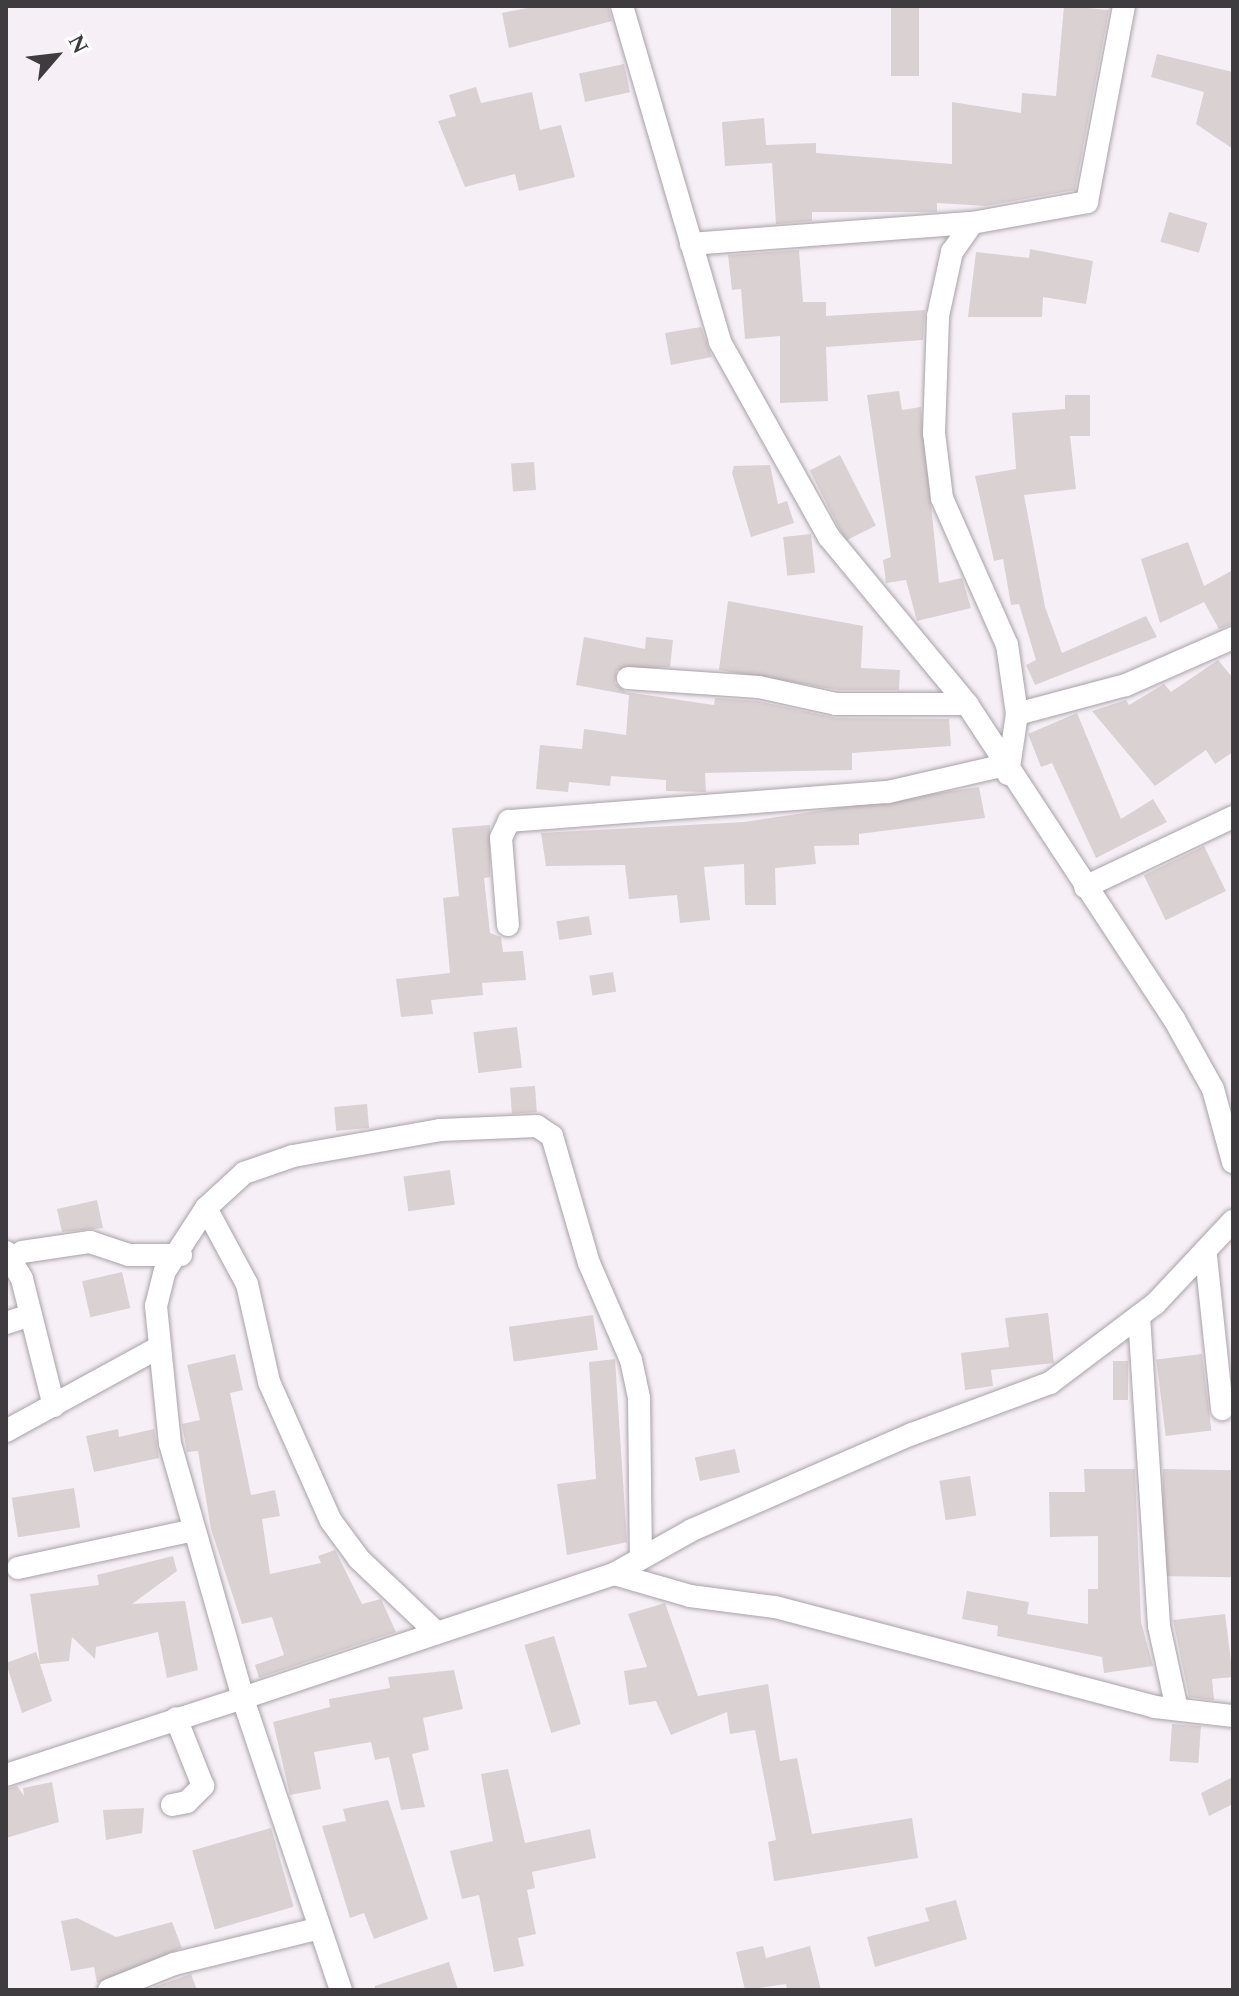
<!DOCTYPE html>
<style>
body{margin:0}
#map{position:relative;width:1239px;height:1996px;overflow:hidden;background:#f6eff5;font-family:Spectral,serif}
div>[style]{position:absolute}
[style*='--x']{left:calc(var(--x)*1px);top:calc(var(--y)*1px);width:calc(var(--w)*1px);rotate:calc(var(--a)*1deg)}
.building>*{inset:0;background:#dad1d3;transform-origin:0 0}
.roads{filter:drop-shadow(0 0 2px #a8a2a7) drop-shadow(0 0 2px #a8a2a7)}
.street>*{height:22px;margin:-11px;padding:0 11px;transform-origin:11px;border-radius:11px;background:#fff}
span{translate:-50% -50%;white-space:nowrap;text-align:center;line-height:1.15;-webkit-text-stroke:7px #fff;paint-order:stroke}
.frame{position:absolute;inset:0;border:8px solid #3e3c3e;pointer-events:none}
.north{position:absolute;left:16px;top:16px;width:80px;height:80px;-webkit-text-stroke:6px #fff;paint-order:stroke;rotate:62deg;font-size:22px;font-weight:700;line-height:32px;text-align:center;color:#3e3c3e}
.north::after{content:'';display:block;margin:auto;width:28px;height:36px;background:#3e3c3e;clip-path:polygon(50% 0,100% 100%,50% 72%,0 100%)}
</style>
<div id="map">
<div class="building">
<i style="clip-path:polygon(538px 6px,608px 6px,612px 21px,509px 48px,502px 13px)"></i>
<i style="left:891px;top:6px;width:28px;height:70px"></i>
<i style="clip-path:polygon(1064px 6px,1109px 10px,1075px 190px,986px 206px,937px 203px,937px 212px,812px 212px,812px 221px,776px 224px,772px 163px,725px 166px,722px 122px,764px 118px,766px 145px,816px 143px,816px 153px,952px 164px,952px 102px,1021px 113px,1022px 93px,1056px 96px)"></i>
<i style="clip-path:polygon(1157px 54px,1233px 72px,1233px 149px,1196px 124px,1204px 92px,1151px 77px)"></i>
<i style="left:624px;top:64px;width:29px;height:46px;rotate:78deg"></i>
<i style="clip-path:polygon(476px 87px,481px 103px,532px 92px,540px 130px,561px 125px,575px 177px,519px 191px,515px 174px,465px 187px,438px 121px,456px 116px,449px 95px)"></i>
<i style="left:1169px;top:212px;width:40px;height:31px;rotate:16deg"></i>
<i style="clip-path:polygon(1030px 249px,1093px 261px,1086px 304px,1043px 297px,1042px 317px,968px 317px,976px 252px,1029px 258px)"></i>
<i style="clip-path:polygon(799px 250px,803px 302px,826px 302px,826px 316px,925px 310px,923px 340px,826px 347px,828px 401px,780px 403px,780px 336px,745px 339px,741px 289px,732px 290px,728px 255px)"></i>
<i style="clip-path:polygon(701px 327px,712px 357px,671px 365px,665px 333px)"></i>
<i style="clip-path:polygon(899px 391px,902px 410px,921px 407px,939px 583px,962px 578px,971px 608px,917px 621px,906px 580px,886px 583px,883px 560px,891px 557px,867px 395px)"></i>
<i style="clip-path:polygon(1065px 395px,1090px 395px,1090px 436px,1070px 436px,1076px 489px,1024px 495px,1045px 607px,1062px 653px,1146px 616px,1157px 637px,1035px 685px,1026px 665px,1036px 660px,1019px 604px,1011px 605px,1003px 559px,994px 561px,975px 476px,1016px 469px,1012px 413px,1065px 409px)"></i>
<i style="left:840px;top:455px;width:79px;height:34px;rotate:63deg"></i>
<i style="left:534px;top:462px;width:28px;height:23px;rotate:86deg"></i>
<i style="clip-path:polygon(770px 465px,778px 504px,787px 501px,794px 523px,751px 537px,732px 473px,734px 466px)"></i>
<i style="left:811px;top:534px;width:39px;height:28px;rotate:84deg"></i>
<i style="clip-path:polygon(1188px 542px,1204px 586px,1233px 570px,1233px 624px,1219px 629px,1204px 602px,1160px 623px,1141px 559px)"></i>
<i style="clip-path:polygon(728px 601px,863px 626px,861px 668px,900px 670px,899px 690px,838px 690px,719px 670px)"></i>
<i style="clip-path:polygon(584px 637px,645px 649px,646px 637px,673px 640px,670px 667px,617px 670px,615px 683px,626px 692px,714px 705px,715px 698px,757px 701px,836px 718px,949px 719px,951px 746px,852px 753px,852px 770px,705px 773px,706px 792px,666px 791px,666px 780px,611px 776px,610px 786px,569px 782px,568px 792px,536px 789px,540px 745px,582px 749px,584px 729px,626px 735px,629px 695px,576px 685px)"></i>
<i style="clip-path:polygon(1218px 660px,1233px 678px,1233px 752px,1215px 764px,1206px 750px,1155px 786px,1092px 711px,1126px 700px,1129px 705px,1164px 684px,1171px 692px)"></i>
<i style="clip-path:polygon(1077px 713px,1121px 819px,1153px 799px,1167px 822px,1096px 858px,1052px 763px,1041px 767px,1028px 734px)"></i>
<i style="clip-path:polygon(979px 787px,985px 818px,859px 834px,859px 845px,814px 846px,816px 864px,775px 868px,776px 905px,745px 905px,744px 864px,704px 867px,710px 920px,680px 923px,677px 895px,629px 899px,625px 865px,546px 866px,541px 833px,744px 822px)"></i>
<i style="clip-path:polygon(490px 825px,490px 877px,484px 878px,490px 933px,501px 937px,503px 952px,523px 951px,526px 980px,482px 983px,483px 995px,431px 1000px,433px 1014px,401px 1017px,396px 979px,450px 973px,443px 898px,459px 896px,452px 828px)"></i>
<i style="left:1204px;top:846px;width:50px;height:67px;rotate:64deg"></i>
<i style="left:589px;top:916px;width:19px;height:33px;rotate:81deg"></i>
<i style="left:613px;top:972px;width:20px;height:24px;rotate:81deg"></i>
<i style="left:517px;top:1027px;width:41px;height:44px;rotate:83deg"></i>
<i style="left:535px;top:1086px;width:26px;height:25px;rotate:86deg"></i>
<i style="left:367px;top:1104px;width:24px;height:33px;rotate:85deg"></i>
<i style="left:450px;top:1170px;width:35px;height:47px;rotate:82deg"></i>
<i style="clip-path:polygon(97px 1200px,103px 1228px,62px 1232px,57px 1209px)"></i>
<i style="left:122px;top:1272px;width:37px;height:41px;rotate:77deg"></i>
<i style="clip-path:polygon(1048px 1313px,1054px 1363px,991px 1370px,993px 1386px,965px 1390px,961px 1353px,1009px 1347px,1005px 1318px)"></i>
<i style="left:593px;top:1315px;width:35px;height:85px;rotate:82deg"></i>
<i style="clip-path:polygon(235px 1354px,243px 1390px,230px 1393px,251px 1495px,275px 1490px,280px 1516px,262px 1519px,270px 1574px,321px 1563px,318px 1556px,335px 1550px,362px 1604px,381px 1599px,396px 1632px,259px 1678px,255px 1665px,284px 1655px,272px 1617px,242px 1624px,211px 1529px,198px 1451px,187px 1452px,182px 1424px,200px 1420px,187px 1365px)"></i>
<i style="left:1202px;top:1354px;width:77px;height:46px;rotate:83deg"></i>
<i style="clip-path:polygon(615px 1359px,627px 1542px,567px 1555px,557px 1484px,596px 1479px,589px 1362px)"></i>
<i style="left:1113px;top:1361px;width:15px;height:39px"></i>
<i style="clip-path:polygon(118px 1429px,119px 1437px,154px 1429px,159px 1458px,94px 1472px,86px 1436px)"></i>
<i style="left:735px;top:1449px;width:24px;height:41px;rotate:78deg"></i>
<i style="clip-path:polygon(1084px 1469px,1135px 1469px,1141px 1622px,1153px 1666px,1104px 1673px,1102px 1657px,997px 1636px,998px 1626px,962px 1619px,967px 1591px,1029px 1602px,1027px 1614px,1088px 1624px,1088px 1589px,1098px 1589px,1098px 1536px,1050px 1537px,1049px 1492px,1085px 1492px)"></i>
<i style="left:1163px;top:1469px;width:70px;height:107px;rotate:1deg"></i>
<i style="left:970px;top:1476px;width:40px;height:31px;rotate:81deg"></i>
<i style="left:74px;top:1488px;width:40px;height:63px;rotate:81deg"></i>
<i style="clip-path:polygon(173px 1556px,177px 1571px,132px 1604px,185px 1601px,198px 1670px,167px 1678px,158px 1632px,96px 1647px,95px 1659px,72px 1637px,69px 1661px,40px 1664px,52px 1701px,22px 1713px,6px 1663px,36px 1652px,40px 1663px,30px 1594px,99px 1585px,97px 1575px)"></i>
<i style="clip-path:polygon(665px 1603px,698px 1696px,768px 1684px,780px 1761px,797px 1758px,812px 1834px,912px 1818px,918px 1858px,774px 1881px,768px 1842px,776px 1840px,755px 1730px,730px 1734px,727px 1712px,671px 1735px,656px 1701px,629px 1705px,624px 1671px,647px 1667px,628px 1614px)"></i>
<i style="clip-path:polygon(1225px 1614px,1233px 1677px,1212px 1679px,1214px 1700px,1189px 1697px,1173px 1620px)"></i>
<i style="left:554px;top:1636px;width:92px;height:31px;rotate:73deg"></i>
<i style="clip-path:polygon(454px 1670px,463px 1709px,423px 1718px,429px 1750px,412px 1754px,425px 1807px,401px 1810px,389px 1757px,375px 1760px,371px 1742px,314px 1752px,321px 1789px,290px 1795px,273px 1722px,330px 1707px,329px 1699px,390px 1688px,388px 1677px)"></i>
<i style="left:1172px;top:1724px;width:29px;height:37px;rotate:4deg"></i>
<i style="clip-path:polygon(508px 1769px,525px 1843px,590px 1829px,596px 1858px,532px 1872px,535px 1888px,527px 1890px,536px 1934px,518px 1938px,524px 1966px,494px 1972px,479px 1895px,462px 1899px,450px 1851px,493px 1841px,481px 1774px)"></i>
<i style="clip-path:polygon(1233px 1777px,1233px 1804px,1209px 1816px,1201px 1793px)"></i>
<i style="clip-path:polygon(52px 1782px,59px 1822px,6px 1838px,6px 1789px,17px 1786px,24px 1796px,23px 1788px)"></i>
<i style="clip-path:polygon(388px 1800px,428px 1919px,374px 1939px,364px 1913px,350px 1918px,322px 1826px,346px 1821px,343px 1809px)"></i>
<i style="clip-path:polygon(144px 1808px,142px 1833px,106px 1840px,103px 1810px)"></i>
<i style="left:271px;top:1828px;width:82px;height:82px;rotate:74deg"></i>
<i style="clip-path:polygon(956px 1900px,967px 1939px,875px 1967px,867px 1937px,929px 1921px,925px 1908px)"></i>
<i style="clip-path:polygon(77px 1918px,116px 1937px,172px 1922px,182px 1948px,97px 1983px,94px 1967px,71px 1971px,61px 1921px)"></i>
<i style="clip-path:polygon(763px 1946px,766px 1958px,810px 1946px,821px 1990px,787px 1990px,786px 1984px,745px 1990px,736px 1952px)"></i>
<i style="clip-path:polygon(449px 1962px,458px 1990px,375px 1990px,375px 1986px)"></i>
<i style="clip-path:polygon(191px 1974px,197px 1990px,154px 1990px,154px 1987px)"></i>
</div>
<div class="roads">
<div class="street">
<i style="--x:622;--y:6;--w:350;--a:73.7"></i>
<i style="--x:720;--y:342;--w:223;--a:60.8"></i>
<i style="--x:829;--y:537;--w:217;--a:50.4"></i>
<i style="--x:967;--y:704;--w:377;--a:56.7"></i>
<i style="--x:1174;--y:1019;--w:80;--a:60.9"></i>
<i style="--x:1213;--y:1089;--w:76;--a:74.7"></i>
<i style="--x:691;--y:244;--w:282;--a:-4.3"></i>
<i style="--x:628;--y:678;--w:131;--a:3.9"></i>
<i style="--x:759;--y:687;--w:79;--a:12.4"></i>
<i style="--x:836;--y:704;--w:131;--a:0"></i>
<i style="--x:1017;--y:714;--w:113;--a:-14.9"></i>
<i style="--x:1126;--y:685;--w:117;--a:-23.7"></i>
<i style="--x:1008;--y:774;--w:61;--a:-81.5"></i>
<i style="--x:1017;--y:714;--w:70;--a:-98.2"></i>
<i style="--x:1007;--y:645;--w:161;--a:-113.9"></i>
<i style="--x:942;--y:498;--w:65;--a:-97"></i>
<i style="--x:934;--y:433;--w:117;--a:-88"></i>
<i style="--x:938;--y:316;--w:66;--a:-77.7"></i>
<i style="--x:952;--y:252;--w:35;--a:-55"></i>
<i style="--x:972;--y:223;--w:117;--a:-10.3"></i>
<i style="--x:1087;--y:202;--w:199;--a:-79.3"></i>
<i style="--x:1085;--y:887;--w:164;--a:-25.3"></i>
<i style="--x:508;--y:925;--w:87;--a:-94.6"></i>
<i style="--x:501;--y:838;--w:19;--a:-65"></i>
<i style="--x:509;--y:821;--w:380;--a:-4.4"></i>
<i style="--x:888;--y:792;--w:116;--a:-13"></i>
<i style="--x:206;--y:1208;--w:86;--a:61.7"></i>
<i style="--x:247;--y:1284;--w:100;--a:77.3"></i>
<i style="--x:269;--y:1382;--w:152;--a:66"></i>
<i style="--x:331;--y:1521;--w:47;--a:53.6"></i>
<i style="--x:359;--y:1559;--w:106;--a:43.5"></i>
<i style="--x:6;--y:1252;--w:31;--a:59"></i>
<i style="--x:22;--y:1279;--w:131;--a:75.9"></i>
<i style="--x:22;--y:1252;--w:69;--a:-8.4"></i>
<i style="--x:90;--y:1242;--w:41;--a:18.4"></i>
<i style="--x:129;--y:1255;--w:52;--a:0"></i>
<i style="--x:1206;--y:1256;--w:154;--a:84"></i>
<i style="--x:1139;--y:1316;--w:311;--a:86.3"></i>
<i style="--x:1159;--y:1626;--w:85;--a:77.8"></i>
<i style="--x:6;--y:1323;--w:26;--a:-18"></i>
<i style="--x:6;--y:1431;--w:171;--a:-28.7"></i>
<i style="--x:18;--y:1568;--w:180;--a:-12.2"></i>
<i style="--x:614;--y:1574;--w:79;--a:16.1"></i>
<i style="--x:690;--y:1596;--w:86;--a:7.4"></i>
<i style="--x:775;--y:1607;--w:393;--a:14.7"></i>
<i style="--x:1155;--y:1707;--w:79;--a:6.6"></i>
<i style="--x:6;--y:1775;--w:249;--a:-18"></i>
<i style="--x:243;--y:1698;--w:264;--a:-106"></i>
<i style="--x:170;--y:1444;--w:139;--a:-95.8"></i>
<i style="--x:156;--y:1306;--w:36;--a:-76"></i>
<i style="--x:165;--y:1271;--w:75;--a:-56.9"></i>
<i style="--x:206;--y:1208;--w:52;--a:-42.6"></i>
<i style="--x:244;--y:1173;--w:52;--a:-19.1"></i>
<i style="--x:293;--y:1156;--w:149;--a:-10"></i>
<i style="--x:440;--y:1130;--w:97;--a:-2.4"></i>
<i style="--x:537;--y:1126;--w:18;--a:34"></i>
<i style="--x:552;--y:1136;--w:132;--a:73.8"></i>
<i style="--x:589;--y:1263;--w:106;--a:66.6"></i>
<i style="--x:631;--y:1360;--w:40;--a:78"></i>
<i style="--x:639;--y:1399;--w:159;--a:89.3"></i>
<i style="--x:172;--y:1805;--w:15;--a:-11"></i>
<i style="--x:187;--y:1802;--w:23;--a:-45"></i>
<i style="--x:203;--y:1786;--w:73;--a:-111.7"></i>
<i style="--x:109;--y:1990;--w:70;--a:-21.8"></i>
<i style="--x:174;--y:1964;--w:146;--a:-13.8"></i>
<i style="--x:341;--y:1990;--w:308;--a:-108.6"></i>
<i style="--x:243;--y:1698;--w:391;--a:-18.5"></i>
<i style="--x:614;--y:1574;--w:90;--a:-29.4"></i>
<i style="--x:692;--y:1530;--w:240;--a:-23.6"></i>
<i style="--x:912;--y:1434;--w:147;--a:-20.3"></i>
<i style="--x:1050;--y:1383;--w:131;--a:-37"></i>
<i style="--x:1155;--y:1304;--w:114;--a:-46.8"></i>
</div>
</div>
<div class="frame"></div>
<div class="north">N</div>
</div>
